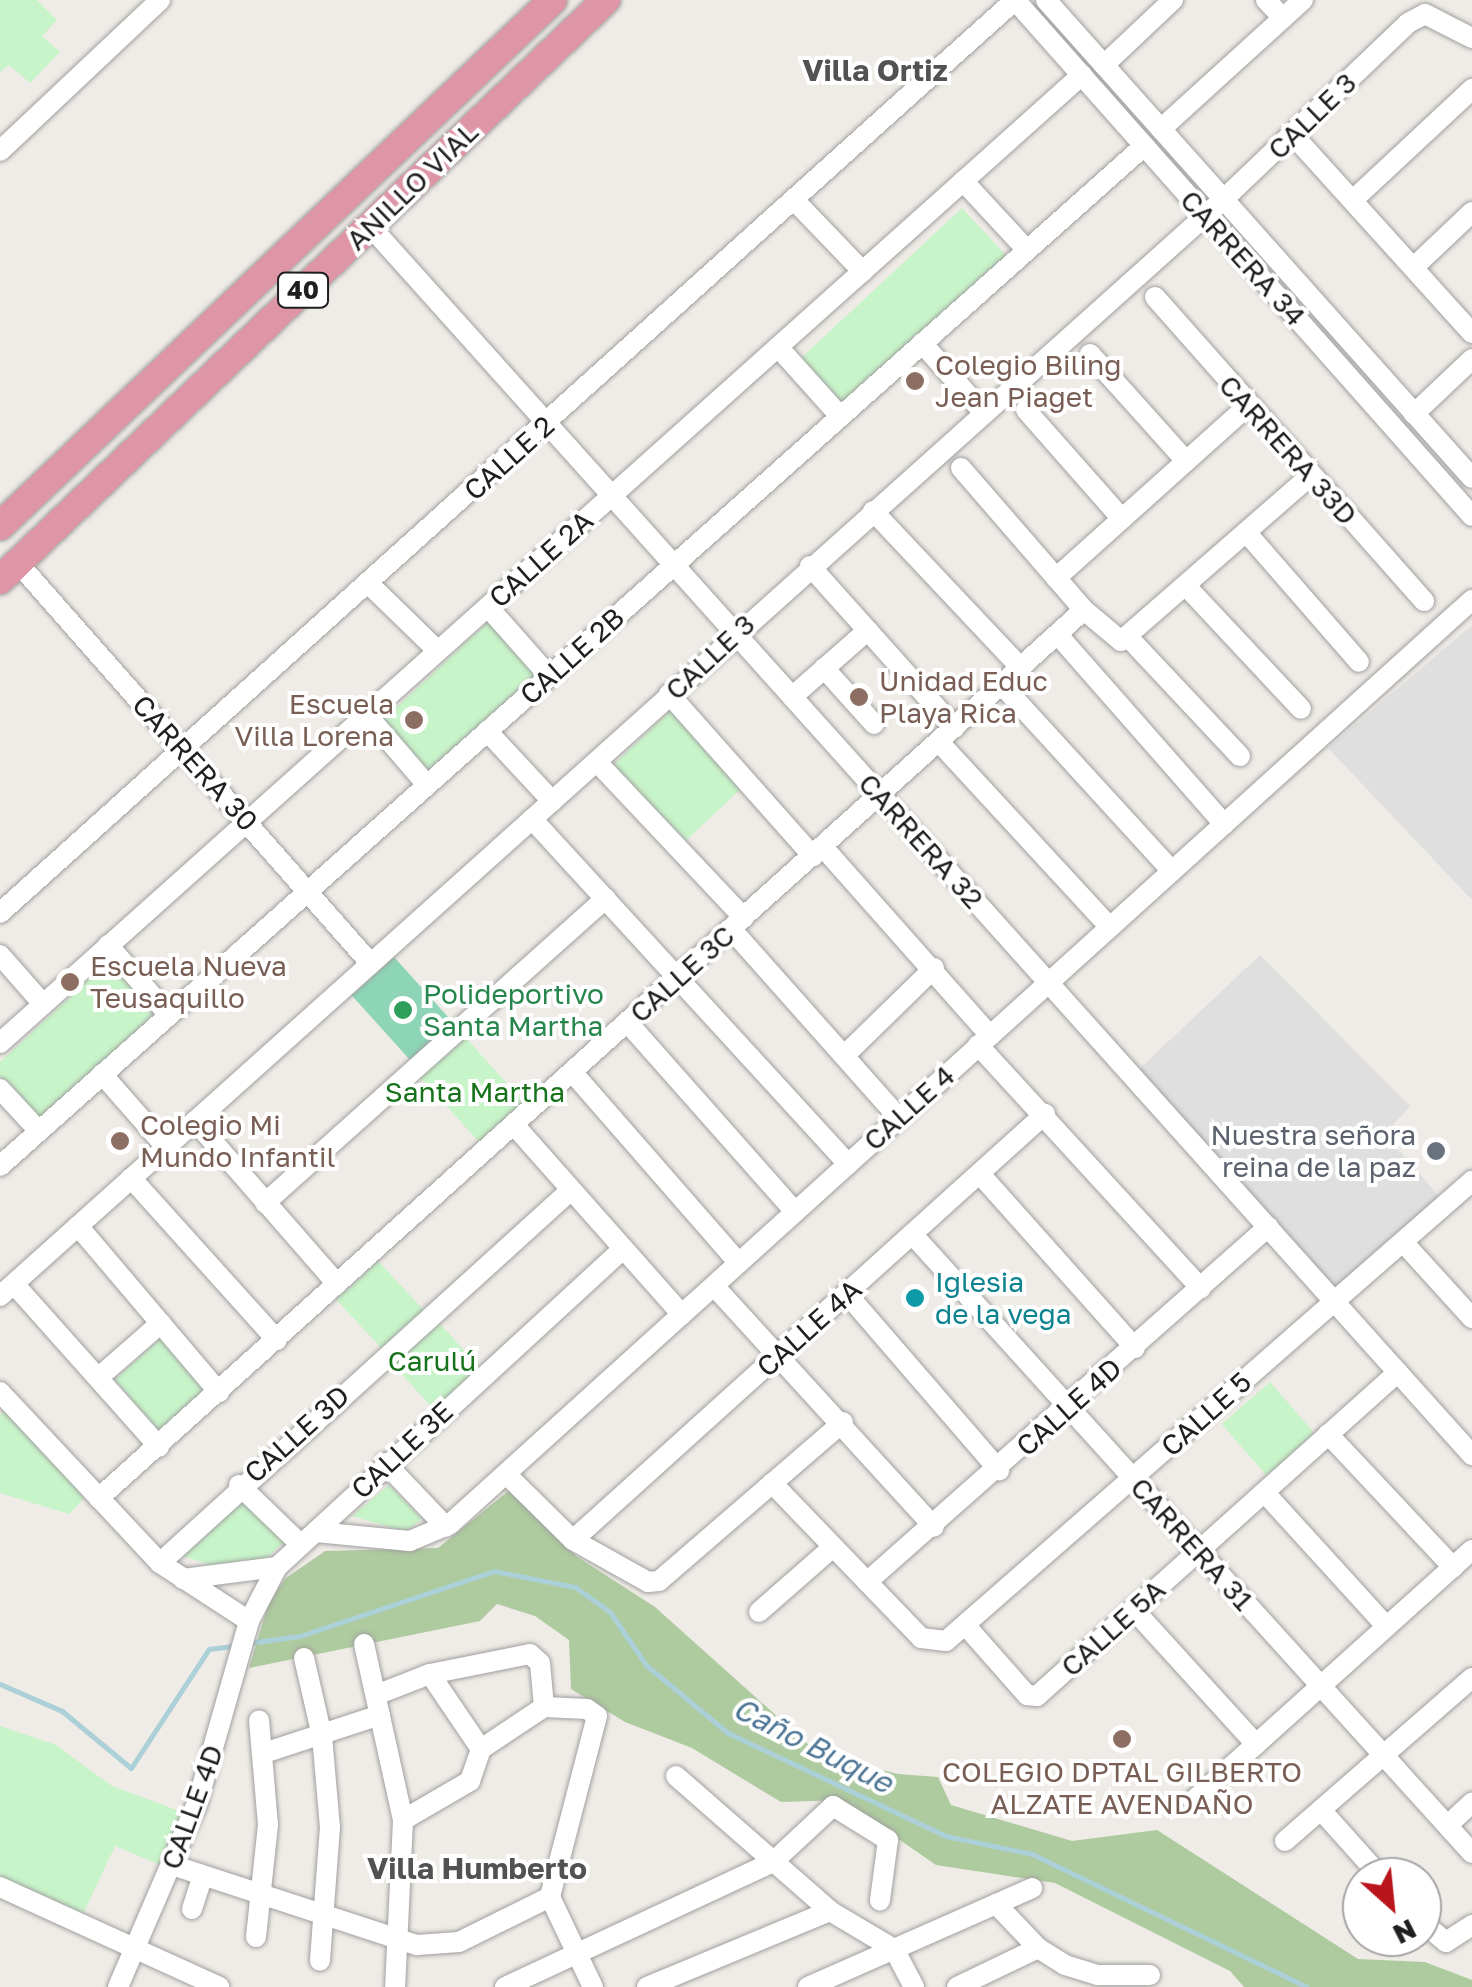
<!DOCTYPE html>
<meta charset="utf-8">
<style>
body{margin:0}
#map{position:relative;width:1472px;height:1987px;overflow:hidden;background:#efebe6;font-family:"Golos Text",sans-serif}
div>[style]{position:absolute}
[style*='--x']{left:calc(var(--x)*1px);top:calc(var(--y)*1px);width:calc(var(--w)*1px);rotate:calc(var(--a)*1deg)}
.forest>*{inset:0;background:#aeca9f}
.park>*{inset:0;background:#c8f4c9;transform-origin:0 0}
.pitch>*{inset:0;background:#8dd5b6;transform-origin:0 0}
.parking>*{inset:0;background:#dfdfdf}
.stream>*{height:5px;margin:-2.5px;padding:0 2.5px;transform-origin:2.5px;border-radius:2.5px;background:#abd0d8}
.roads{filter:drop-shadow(0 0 2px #a0a0a0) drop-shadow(0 0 2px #a0a0a0)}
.minor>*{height:20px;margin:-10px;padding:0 10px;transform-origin:10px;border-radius:10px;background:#fff}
.highway>*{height:28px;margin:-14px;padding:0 14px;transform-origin:14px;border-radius:14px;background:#de96a7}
.dots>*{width:28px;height:28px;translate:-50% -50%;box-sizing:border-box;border:5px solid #fff;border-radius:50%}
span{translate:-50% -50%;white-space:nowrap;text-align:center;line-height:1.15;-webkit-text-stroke:8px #fff;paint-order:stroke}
.shield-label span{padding:2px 8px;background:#fff;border:2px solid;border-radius:8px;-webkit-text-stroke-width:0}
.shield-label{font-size:25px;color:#1f1f1f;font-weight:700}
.street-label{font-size:28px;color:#1f1f1f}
.education-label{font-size:28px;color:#785e54}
.left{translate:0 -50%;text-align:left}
.right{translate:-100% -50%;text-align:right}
.leisure-label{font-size:28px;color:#27864d}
.park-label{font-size:28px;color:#17731b}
.worship-label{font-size:28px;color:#5b616d}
.culture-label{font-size:28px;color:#0d838f}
.neighbourhood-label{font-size:30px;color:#525252;font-weight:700}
.water-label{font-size:30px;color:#4e7696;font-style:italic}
.north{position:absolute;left:1342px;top:1857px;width:100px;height:100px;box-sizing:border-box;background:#fff;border:2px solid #a5a5a5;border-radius:50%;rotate:153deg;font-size:28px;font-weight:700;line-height:40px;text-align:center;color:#1f1f1f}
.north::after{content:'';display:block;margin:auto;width:35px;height:45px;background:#b9151d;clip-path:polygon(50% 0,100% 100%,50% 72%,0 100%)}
</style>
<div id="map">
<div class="forest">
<i style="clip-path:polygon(511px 1489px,576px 1556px,655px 1607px,818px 1753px,898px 1774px,938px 1777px,951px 1805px,1072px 1841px,1157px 1830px,1358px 1959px,1425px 1962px,1472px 1980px,1472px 1987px,1244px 1987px,1230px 1971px,1055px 1883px,936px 1865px,842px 1800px,781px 1802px,692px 1748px,625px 1722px,571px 1689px,569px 1640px,535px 1616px,497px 1604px,480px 1621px,249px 1668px,269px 1602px,286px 1578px,325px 1551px,438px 1548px)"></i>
</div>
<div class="park">
<i style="clip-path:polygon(0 0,37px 0,57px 20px,42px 36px,60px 52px,30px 83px,9px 65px,0 72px)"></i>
<i style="left:962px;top:208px;width:68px;height:225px;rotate:47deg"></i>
<i style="left:489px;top:621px;width:81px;height:146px;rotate:47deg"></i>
<i style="left:676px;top:706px;width:105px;height:93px;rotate:47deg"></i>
<i style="clip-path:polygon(114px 956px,170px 1017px,47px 1126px,0 1077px,0 1062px)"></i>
<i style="left:465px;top:1037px;width:96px;height:60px;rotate:48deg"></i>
<i style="left:378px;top:1261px;width:69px;height:57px;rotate:47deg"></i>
<i style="left:433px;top:1316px;width:70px;height:62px;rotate:48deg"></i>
<i style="left:162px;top:1338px;width:69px;height:63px;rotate:49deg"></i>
<i style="left:1270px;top:1382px;width:70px;height:64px;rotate:49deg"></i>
<i style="clip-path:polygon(6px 1409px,88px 1494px,69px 1514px,0 1493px,0 1415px)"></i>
<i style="clip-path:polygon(389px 1485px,422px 1519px,406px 1532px,352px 1516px)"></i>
<i style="clip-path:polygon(245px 1498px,287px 1539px,261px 1563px,226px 1570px,183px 1556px)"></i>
<i style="clip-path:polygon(0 1726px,56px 1745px,112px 1786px,193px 1816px,168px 1868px,115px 1846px,77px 1927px,0 1891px)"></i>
</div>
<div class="pitch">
<i style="left:394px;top:957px;width:91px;height:57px;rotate:48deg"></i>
</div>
<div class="parking">
<i style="clip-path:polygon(1472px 625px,1472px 900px,1328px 748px)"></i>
<i style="clip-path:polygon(1260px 955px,1410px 1106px,1385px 1134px,1442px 1200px,1335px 1293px,1135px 1073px)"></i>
</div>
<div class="stream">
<i style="--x:249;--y:1643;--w:51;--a:-7.8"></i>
<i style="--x:300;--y:1636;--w:205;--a:-18.5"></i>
<i style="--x:494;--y:1571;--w:83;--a:11.2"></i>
<i style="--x:575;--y:1587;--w:43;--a:35.5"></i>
<i style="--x:610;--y:1612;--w:64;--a:55.8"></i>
<i style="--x:646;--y:1665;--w:107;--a:39.7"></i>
<i style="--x:728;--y:1733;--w:241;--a:25.3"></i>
<i style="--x:946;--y:1836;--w:88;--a:11.8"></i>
<i style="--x:1032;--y:1854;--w:305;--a:25.8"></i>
<i style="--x:0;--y:1684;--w:68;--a:23.5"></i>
<i style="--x:62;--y:1711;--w:89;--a:39.6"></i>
<i style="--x:131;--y:1768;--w:142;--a:-56.8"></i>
<i style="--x:209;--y:1649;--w:24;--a:-7"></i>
</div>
<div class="roads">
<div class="minor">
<i style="--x:1015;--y:0;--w:689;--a:48.47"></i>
<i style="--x:1046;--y:0;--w:640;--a:48.29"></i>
<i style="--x:1266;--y:0;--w:25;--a:47"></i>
<i style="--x:1104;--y:65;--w:95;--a:-43.3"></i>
<i style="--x:1161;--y:129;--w:192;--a:-42.3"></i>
<i style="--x:1293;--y:135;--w:267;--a:47.9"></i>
<i style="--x:0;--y:151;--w:220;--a:-43.3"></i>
<i style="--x:963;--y:181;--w:93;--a:47.2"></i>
<i style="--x:1353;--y:200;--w:163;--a:-43"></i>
<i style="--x:795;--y:201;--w:98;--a:46.2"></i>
<i style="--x:370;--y:226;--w:1651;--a:48.12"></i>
<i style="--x:1414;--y:267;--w:80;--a:-43.5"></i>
<i style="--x:1155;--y:297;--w:406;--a:48.5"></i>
<i style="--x:922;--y:343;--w:92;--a:48.5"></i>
<i style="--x:778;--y:347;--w:93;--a:48.1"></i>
<i style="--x:1090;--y:354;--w:144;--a:48.1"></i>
<i style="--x:1026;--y:410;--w:145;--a:48.6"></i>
<i style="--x:1414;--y:414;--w:80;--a:-43.5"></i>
<i style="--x:961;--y:468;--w:188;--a:49.1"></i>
<i style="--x:1084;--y:610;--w:48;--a:40"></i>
<i style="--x:1121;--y:641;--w:251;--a:-41.1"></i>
<i style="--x:873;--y:511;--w:216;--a:46.7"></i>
<i style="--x:1246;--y:532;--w:172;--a:49"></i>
<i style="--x:18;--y:563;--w:534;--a:48.64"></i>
<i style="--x:810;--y:566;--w:217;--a:48.2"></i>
<i style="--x:1056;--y:578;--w:258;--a:-41.9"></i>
<i style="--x:369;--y:584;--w:96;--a:44.2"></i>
<i style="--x:1186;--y:586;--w:168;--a:46.9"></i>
<i style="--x:488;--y:607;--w:92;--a:48.5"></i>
<i style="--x:1058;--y:635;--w:252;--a:48.7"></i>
<i style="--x:1129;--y:638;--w:162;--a:46.8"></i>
<i style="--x:824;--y:668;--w:75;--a:48.2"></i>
<i style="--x:1002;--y:685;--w:252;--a:47.6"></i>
<i style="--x:669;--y:694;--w:217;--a:48.4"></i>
<i style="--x:792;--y:697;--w:101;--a:-41.4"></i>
<i style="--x:367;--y:715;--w:92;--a:49.4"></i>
<i style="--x:487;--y:731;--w:96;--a:47.1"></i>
<i style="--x:939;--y:742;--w:252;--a:47.3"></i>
<i style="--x:597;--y:762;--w:214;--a:46.7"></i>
<i style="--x:532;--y:819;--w:468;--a:47.5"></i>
<i style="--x:823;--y:847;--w:252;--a:48.5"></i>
<i style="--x:0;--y:913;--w:1365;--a:-41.97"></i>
<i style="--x:732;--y:930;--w:251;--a:48.4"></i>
<i style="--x:108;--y:945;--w:93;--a:48.9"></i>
<i style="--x:0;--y:955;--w:65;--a:48.7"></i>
<i style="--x:628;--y:1023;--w:252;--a:48.5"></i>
<i style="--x:0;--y:1043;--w:1452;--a:-41.82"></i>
<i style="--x:978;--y:1045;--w:330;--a:47.5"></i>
<i style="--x:846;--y:1054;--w:123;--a:-44.3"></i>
<i style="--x:573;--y:1073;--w:252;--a:48.9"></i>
<i style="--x:102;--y:1074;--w:97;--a:48.8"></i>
<i style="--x:0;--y:1089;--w:57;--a:47.1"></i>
<i style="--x:195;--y:1121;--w:216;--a:48.9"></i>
<i style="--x:515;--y:1126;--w:252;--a:48.5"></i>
<i style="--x:0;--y:1166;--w:1533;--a:-41.72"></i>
<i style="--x:980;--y:1174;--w:233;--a:48.3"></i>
<i style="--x:131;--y:1178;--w:218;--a:48"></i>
<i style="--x:265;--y:1203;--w:457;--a:-41.8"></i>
<i style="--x:78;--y:1226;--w:218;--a:49.7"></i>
<i style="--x:913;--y:1235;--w:833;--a:47.87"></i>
<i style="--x:1403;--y:1242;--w:103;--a:47.8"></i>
<i style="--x:14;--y:1284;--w:218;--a:48.3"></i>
<i style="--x:714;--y:1286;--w:326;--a:47.6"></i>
<i style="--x:847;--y:1294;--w:233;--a:49.2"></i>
<i style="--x:0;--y:1296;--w:1645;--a:-41.87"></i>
<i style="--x:1225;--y:198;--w:253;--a:-43.7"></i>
<i style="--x:1408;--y:23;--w:19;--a:-28"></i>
<i style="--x:1425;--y:14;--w:53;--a:27.1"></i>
<i style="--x:99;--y:1377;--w:82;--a:-41.1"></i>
<i style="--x:0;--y:1392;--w:234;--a:46.9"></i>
<i style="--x:160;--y:1563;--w:106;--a:33.1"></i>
<i style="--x:1328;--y:1434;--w:183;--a:46.8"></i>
<i style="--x:385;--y:1463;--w:88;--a:46.4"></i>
<i style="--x:506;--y:1474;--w:94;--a:44.6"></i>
<i style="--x:573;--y:1540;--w:86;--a:29.2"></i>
<i style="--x:648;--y:1582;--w:11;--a:-5"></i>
<i style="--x:659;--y:1581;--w:243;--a:-40.8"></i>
<i style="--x:772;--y:1483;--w:215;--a:46.1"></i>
<i style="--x:921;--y:1638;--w:25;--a:7"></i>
<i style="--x:946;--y:1641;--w:699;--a:-41.17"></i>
<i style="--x:239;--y:1485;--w:85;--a:44"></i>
<i style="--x:1265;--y:1493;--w:180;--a:47.7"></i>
<i style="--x:99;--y:1498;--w:1326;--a:-42.04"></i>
<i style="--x:316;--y:1532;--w:94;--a:5.5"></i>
<i style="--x:410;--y:1541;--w:43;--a:-23"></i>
<i style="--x:450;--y:1524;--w:1378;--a:-42.12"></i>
<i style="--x:573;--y:1540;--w:636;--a:-42.07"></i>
<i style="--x:160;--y:1563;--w:555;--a:-42.23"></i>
<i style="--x:183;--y:1579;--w:95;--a:-7.3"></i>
<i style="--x:867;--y:1582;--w:536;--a:-41.52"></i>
<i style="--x:1133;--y:1609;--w:183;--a:47.7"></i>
<i style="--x:759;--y:1612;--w:98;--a:-41.3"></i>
<i style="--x:967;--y:1627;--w:91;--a:48.6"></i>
<i style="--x:1027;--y:1695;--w:10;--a:6"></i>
<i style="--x:1037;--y:1696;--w:485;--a:-41.9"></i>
<i style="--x:364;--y:1644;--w:180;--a:77.5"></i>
<i style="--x:403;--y:1820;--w:167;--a:92.7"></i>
<i style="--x:304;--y:1658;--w:80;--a:77"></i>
<i style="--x:322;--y:1736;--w:91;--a:85"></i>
<i style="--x:330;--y:1827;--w:134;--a:94.3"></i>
<i style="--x:430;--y:1674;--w:91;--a:55.8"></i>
<i style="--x:376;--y:1695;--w:58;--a:-21.3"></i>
<i style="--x:430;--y:1674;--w:102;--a:-11.3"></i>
<i style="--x:530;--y:1654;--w:13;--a:42"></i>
<i style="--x:540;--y:1663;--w:44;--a:84.8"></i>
<i style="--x:481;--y:1749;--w:76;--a:-33.7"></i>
<i style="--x:544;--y:1707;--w:43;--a:2.7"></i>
<i style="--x:587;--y:1709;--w:12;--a:35"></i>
<i style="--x:597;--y:1716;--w:187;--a:104.6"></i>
<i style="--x:550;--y:1897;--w:100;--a:64.5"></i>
<i style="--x:264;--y:1753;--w:122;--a:-18.1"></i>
<i style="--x:676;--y:1776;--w:205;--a:41.2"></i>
<i style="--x:830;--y:1911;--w:74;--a:30.7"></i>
<i style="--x:894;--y:1949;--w:43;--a:62.2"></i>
<i style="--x:1193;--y:1801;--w:375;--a:-42"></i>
<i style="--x:1321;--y:1810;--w:90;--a:48.2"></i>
<i style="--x:403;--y:1820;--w:78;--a:-30.2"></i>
<i style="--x:470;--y:1781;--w:34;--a:-71"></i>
<i style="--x:1448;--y:1825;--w:33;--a:-43"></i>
<i style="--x:1285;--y:1841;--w:248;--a:-41.1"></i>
<i style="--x:172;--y:1865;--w:258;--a:18.1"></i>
<i style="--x:417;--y:1945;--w:42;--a:-4.1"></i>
<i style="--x:459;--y:1942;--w:102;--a:-26.3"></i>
<i style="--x:0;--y:1887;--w:241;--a:24.5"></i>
<i style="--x:996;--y:1904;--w:61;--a:46.3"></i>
<i style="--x:1038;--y:1948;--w:32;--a:32"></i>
<i style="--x:1065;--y:1965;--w:34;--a:17"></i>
<i style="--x:1097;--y:1975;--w:53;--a:0"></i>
<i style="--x:192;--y:1909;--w:35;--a:-72"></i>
<i style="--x:1422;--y:1922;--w:31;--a:40"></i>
<i style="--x:1446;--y:1942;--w:31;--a:-33"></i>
<i style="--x:256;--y:1937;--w:113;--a:-83.9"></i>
<i style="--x:268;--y:1825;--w:105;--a:-94.9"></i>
<i style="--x:118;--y:1987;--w:199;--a:-66.7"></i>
<i style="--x:197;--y:1804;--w:190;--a:-74.1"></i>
<i style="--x:249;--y:1621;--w:61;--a:-62.6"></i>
<i style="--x:277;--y:1567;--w:470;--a:-42.6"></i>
<i style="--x:505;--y:1987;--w:296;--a:-25"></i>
<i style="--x:773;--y:1862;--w:82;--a:-43"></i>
<i style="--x:833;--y:1806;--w:65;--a:31.7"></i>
<i style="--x:888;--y:1840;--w:61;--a:97.6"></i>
<i style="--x:647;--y:1987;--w:198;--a:-22.6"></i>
<i style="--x:808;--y:1987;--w:245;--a:-23.8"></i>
<i style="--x:957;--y:1987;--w:90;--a:-25.7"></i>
</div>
<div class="highway">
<i style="--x:0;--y:526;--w:763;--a:-43.57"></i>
<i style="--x:0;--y:580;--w:839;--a:-43.74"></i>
</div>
</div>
<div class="dots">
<i style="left:915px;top:381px;background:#8d6e63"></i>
<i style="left:859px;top:697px;background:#8d6e63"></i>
<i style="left:414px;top:720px;background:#8d6e63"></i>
<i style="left:70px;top:982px;background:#8d6e63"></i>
<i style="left:403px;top:1010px;background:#2e9e5b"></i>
<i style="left:120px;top:1141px;background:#8d6e63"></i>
<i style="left:1436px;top:1151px;background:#6b7280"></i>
<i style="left:915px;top:1298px;background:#0f9aa8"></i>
<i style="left:1122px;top:1739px;background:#8d6e63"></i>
</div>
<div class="shield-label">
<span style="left:303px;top:290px">40</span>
</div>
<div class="street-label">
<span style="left:1312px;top:116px;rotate:-44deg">CALLE 3</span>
<span style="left:412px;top:186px;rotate:-44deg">ANILLO VIAL</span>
<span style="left:1243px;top:258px;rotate:48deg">CARRERA 34</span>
<span style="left:1288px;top:450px;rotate:48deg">CARRERA 33D</span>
<span style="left:509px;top:458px;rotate:-42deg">CALLE 2</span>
<span style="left:541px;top:559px;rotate:-42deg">CALLE 2A</span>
<span style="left:572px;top:656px;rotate:-42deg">CALLE 2B</span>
<span style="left:710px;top:657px;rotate:-43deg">CALLE 3</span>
<span style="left:195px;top:763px;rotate:48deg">CARRERA 30</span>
<span style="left:921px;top:841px;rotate:48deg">CARRERA 32</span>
<span style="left:682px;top:974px;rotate:-42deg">CALLE 3C</span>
<span style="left:909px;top:1108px;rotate:-42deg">CALLE 4</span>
<span style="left:809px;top:1328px;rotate:-42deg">CALLE 4A</span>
<span style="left:1069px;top:1407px;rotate:-42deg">CALLE 4D</span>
<span style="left:1206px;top:1414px;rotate:-42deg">CALLE 5</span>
<span style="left:297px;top:1434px;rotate:-42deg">CALLE 3D</span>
<span style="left:402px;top:1450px;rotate:-43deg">CALLE 3E</span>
<span style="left:1192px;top:1544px;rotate:48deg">CARRERA 31</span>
<span style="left:1113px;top:1628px;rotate:-42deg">CALLE 5A</span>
<span style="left:192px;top:1807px;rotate:-70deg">CALLE 4D</span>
</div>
<div class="education-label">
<span class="left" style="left:935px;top:381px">Colegio Biling<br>Jean Piaget</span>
<span class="left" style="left:879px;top:697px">Unidad Educ<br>Playa Rica</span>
<span class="right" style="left:394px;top:720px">Escuela<br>Villa Lorena</span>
<span class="left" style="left:90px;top:982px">Escuela Nueva<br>Teusaquillo</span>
<span class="left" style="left:140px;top:1141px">Colegio Mi<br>Mundo Infantil</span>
<span style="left:1122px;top:1788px">COLEGIO DPTAL GILBERTO<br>ALZATE AVENDAÑO</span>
</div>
<div class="leisure-label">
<span class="left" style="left:423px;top:1010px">Polideportivo<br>Santa Martha</span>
</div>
<div class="park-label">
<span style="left:475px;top:1092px">Santa Martha</span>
<span style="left:432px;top:1361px">Carulú</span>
</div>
<div class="worship-label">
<span class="right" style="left:1416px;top:1151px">Nuestra señora<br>reina de la paz</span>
</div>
<div class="culture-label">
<span class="left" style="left:935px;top:1298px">Iglesia<br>de la vega</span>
</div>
<div class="neighbourhood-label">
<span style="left:875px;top:70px">Villa Ortiz</span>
<span style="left:477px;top:1868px">Villa Humberto</span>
</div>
<div class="water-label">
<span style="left:813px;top:1745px;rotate:27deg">Caño Buque</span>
</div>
<div class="north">N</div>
</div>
